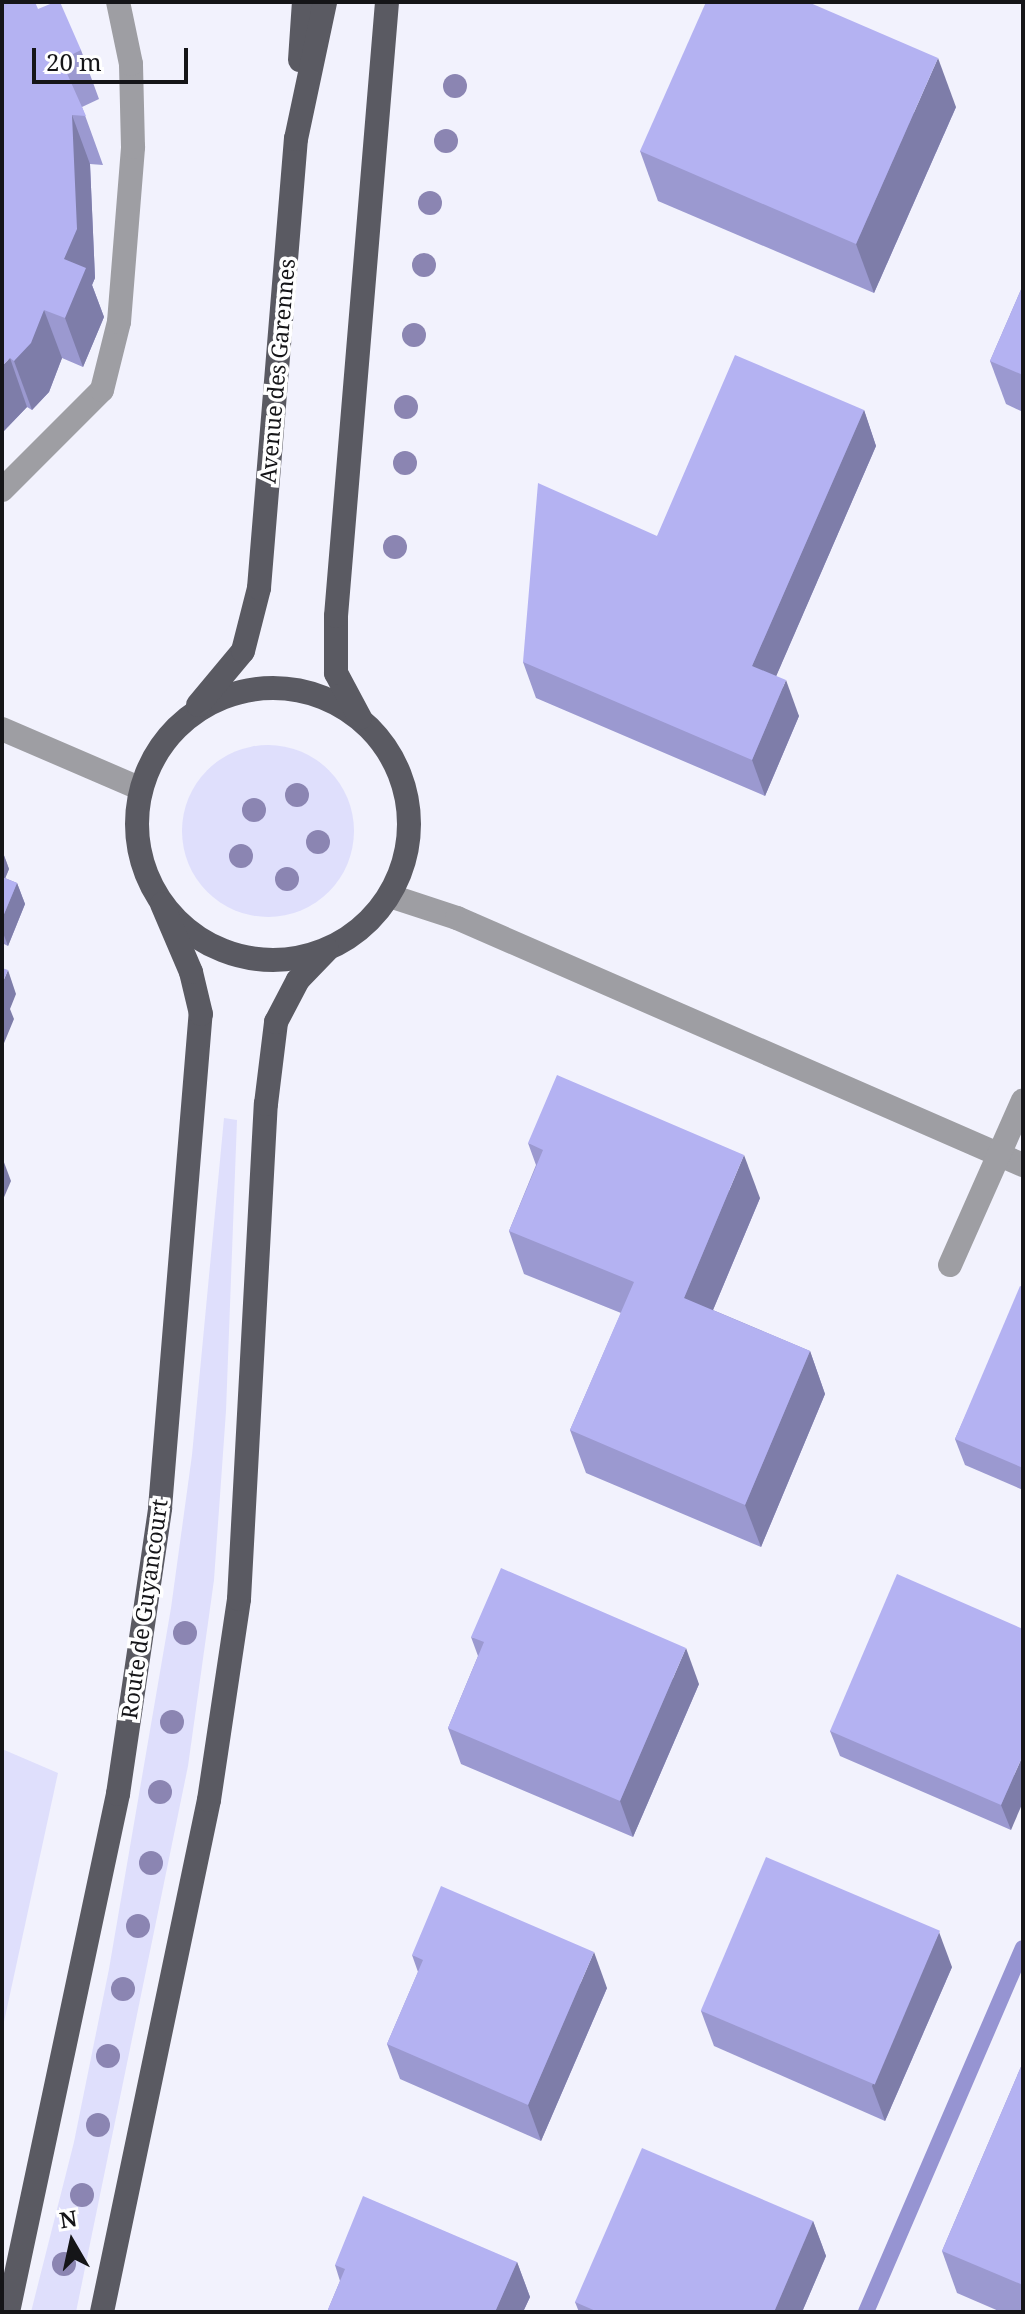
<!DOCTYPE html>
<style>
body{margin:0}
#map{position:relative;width:1025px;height:2314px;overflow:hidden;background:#f2f2fd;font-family:"Noto Serif",serif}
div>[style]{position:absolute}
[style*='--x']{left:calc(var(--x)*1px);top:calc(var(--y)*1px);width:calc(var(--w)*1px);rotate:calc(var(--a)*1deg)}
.green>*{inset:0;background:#dfdffc}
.round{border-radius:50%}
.stream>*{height:16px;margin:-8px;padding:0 8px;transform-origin:8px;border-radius:8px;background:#9694d2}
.minor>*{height:24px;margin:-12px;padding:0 12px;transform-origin:12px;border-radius:12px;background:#9e9ea3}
.major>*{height:24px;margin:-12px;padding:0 12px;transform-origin:12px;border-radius:12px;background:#5a5a62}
.major>.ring{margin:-12px;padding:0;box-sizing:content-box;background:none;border:24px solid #5a5a62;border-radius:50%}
.trees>*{width:24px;height:24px;margin:-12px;border-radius:50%;background:#8b85b2}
.wall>*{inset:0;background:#9b99d0}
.shaded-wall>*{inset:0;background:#7e7da9}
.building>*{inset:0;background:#b4b2f2;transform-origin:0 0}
span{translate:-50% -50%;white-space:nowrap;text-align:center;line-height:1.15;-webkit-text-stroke:7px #fff;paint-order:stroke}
.street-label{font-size:22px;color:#151518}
.frame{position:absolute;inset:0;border:4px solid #151518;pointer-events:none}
.north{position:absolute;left:32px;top:2202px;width:80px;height:80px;-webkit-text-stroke:6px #fff;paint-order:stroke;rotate:351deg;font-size:22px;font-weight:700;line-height:32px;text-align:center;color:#151518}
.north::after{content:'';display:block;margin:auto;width:28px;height:36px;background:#151518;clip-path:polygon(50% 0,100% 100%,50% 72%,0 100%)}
.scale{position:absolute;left:32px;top:48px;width:156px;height:36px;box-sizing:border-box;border:4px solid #151518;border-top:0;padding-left:10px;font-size:24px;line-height:28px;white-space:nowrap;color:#151518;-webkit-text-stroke:6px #fff;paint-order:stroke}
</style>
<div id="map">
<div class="green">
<i class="round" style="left:182px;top:745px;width:172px;height:172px"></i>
<i style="clip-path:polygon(224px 1118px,237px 1120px,226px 1411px,214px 1580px,188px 1766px,76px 2312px,31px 2312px,74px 2142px,109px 1969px,171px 1608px,192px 1455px)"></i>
<i style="clip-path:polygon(2px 1749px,58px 1773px,2px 2031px)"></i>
</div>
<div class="stream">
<i style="--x:866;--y:2312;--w:396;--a:-66.7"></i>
</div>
<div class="minor">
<i style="--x:2;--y:490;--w:141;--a:-45"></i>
<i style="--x:102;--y:390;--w:70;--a:-76"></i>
<i style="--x:119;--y:322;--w:176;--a:-85.4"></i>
<i style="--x:133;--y:147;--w:83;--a:-91.4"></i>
<i style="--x:131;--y:64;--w:63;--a:-101.8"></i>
<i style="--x:2;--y:729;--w:151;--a:23.3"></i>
<i style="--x:390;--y:896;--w:71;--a:18.2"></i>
<i style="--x:457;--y:918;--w:618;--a:23.58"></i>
<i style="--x:950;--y:1265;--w:180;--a:-66.1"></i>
</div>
<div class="major">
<i style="--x:300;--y:60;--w:58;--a:-86.1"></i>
<i class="ring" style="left:137px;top:688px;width:248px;height:248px"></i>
<i style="--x:198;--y:705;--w:70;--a:-50.2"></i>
<i style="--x:243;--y:651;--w:65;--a:-75.7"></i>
<i style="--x:259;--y:588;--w:451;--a:-85.3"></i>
<i style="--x:296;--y:139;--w:140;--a:-78"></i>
<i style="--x:360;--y:718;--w:51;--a:-118.1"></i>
<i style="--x:336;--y:673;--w:57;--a:-90"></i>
<i style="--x:336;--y:616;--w:616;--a:-85.25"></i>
<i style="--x:8;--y:2312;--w:530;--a:-78.01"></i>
<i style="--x:118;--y:1794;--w:289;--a:-81.6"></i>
<i style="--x:160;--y:1508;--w:496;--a:-85.3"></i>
<i style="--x:201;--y:1014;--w:43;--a:-103.4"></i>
<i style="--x:191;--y:972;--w:74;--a:-113.1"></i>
<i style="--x:102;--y:2312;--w:523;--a:-78.2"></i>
<i style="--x:209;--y:1800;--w:203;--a:-81.5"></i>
<i style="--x:239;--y:1599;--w:496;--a:-86.9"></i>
<i style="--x:266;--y:1104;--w:83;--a:-83"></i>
<i style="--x:276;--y:1022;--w:47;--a:-62.4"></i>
<i style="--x:298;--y:980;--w:42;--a:-46"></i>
</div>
<div class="trees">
<i style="left:455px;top:86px"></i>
<i style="left:446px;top:141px"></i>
<i style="left:430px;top:203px"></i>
<i style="left:424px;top:265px"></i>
<i style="left:414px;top:335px"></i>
<i style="left:406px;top:407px"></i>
<i style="left:405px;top:463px"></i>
<i style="left:395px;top:547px"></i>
<i style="left:297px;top:795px"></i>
<i style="left:254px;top:810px"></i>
<i style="left:318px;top:842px"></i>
<i style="left:241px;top:856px"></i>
<i style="left:287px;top:879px"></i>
<i style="left:185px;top:1633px"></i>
<i style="left:172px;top:1722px"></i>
<i style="left:160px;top:1792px"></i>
<i style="left:151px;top:1863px"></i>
<i style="left:138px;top:1926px"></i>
<i style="left:123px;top:1989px"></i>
<i style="left:108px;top:2056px"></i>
<i style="left:98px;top:2125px"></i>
<i style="left:82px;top:2195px"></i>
<i style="left:64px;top:2264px"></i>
</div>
<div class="wall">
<i style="clip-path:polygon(38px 9px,81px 50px,99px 99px,82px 107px,103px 165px,90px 164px,95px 278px,92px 285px,104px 317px,83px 367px,62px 358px,49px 392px,32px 410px,27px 407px,2px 433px)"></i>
<i style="clip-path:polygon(956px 107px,874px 293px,658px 201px,640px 151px)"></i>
<i style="clip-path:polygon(1023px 285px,1023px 412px,1006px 404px,990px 361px)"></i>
<i style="clip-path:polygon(864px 410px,876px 446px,776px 676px,799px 716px,765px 796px,536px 698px,523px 662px,657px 536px)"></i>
<i style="clip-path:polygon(2px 850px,9px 869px,5px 878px,17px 883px,25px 904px,8px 946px,2px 943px)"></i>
<i style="clip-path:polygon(528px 1143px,760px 1198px,713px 1310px,810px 1351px,825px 1394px,761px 1547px,586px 1473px,570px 1430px,621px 1313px,524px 1274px,509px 1231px,536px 1165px)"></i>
<i style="clip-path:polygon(1023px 1287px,1023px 1490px,965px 1465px,955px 1439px)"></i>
<i style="clip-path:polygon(1023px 1629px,1011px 1830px,840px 1756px,830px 1731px)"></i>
<i style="clip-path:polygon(471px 1637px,699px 1684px,633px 1837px,461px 1764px,448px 1728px,478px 1656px)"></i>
<i style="clip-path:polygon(412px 1955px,607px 1988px,541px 2141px,400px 2079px,387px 2044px,418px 1972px)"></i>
<i style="clip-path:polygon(952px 1967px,885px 2121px,714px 2046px,701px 2011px)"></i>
<i style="clip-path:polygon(1023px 2062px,1023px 2312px,1001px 2312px,957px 2293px,942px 2251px)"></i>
<i style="clip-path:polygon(813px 2221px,826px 2256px,802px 2312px,579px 2312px,575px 2302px)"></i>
<i style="clip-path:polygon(517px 2262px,530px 2297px,523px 2312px,327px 2312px,340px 2281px,335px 2265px)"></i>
</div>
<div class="shaded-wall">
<i style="clip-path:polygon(938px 58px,956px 107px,874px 293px,856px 244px)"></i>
<i style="clip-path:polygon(72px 115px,90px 164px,95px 278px,92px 285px,104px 317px,83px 367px,65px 318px,64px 259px)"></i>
<i style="clip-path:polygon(44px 310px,62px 358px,49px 392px,32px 410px,14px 361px)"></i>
<i style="clip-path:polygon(10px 358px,27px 407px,2px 433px,2px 366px)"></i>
<i style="clip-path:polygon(864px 410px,876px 446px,765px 702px,752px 666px)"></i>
<i style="clip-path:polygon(786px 680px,799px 716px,765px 796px,752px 760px)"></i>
<i style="clip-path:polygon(2px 850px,9px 869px,2px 886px)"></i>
<i style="clip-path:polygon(17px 883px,25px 904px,8px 946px,2px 930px,2px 919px)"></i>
<i style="clip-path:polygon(8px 970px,16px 994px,10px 1009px,14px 1019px,2px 1048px,2px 984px)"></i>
<i style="clip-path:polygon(744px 1155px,760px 1198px,700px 1341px,684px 1298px)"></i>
<i style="clip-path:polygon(2px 1157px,11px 1181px,2px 1202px)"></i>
<i style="clip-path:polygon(810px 1351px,825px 1394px,761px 1547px,745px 1505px)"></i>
<i style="clip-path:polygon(686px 1648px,699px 1684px,633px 1837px,620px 1801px)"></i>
<i style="clip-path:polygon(1023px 1755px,1023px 1802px,1011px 1830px,1001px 1805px)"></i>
<i style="clip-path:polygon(939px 1932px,952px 1967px,885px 2121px,872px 2086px)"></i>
<i style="clip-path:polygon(594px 1952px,607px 1988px,541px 2141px,528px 2105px)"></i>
<i style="clip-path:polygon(813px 2221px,826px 2256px,802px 2312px,774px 2312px)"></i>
<i style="clip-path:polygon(517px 2262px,530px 2297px,523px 2312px,495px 2312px)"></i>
</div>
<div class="building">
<i style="clip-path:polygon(2px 2px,35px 2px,38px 9px,55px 2px,60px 2px,81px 50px,61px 60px,86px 116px,72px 115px,77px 229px,64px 259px,86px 268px,65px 318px,44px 310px,31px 343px,14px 361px,10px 358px,2px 366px)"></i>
<i style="clip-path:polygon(706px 2px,808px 2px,938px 58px,856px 244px,640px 151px)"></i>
<i style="clip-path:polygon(1023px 285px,1023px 375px,990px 361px)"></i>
<i style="clip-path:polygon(735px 355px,864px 410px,752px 666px,786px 680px,752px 760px,523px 662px,538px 483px,657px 536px)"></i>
<i style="clip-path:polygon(2px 877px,17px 883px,2px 919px)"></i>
<i style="clip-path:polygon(2px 968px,8px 970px,2px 984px)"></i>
<i style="clip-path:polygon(557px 1075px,744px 1155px,684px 1298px,810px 1351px,745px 1505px,570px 1430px,634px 1282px,509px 1231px,543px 1150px,528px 1143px)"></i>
<i style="clip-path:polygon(1020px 1286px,1023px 1287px,1023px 1468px,955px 1439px)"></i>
<i style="clip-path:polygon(501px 1568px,686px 1648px,620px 1801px,448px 1728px,484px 1642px,471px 1637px)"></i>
<i style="clip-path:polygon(897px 1574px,1023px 1629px,1023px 1755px,1001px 1805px,830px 1731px)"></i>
<i style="left:766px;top:1857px;width:189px;height:167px;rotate:23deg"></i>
<i style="clip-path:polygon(441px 1886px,594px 1952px,528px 2105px,387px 2044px,423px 1960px,412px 1955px)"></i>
<i style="clip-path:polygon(1023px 2062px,1023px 2285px,942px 2251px)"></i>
<i style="clip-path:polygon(642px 2148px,813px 2221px,774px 2312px,598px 2312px,575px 2302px)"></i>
<i style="clip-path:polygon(363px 2196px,517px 2262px,495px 2312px,327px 2312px,345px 2269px,335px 2265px)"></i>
</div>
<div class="street-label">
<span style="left:277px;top:371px;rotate:-85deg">Avenue des Garennes</span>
<span style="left:144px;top:1609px;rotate:-82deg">Route de Guyancourt</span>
</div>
<div class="frame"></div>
<div class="north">N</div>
<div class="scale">20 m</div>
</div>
